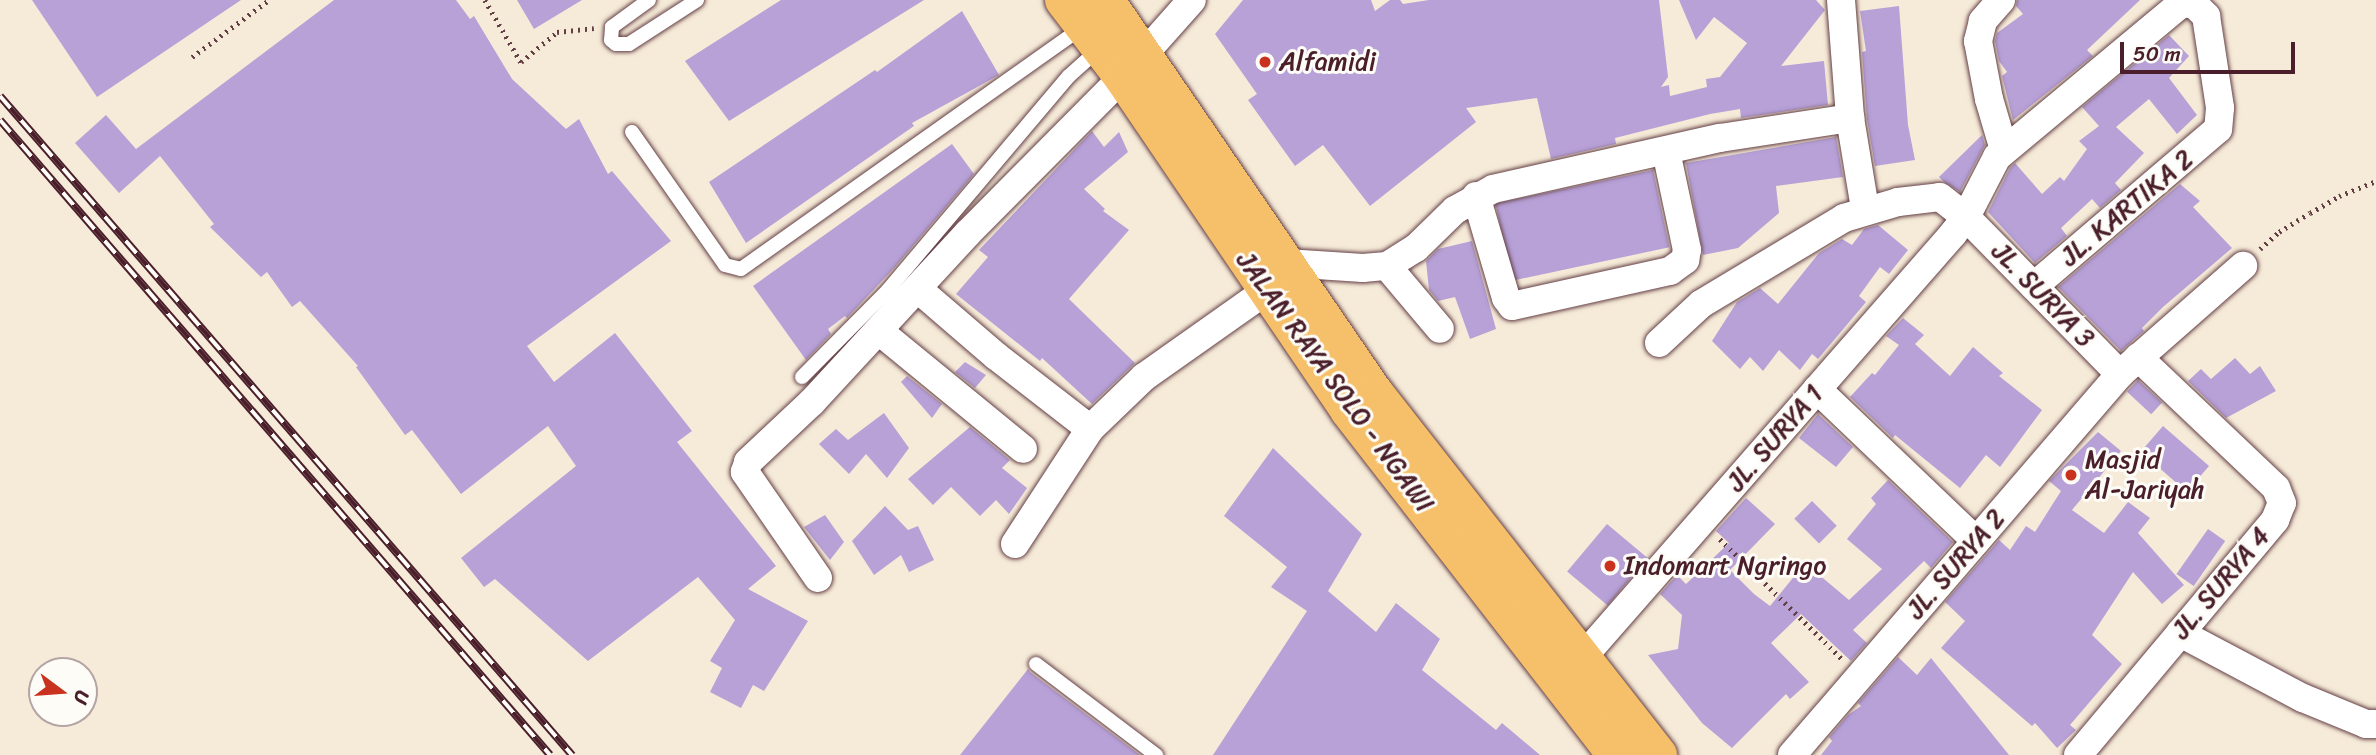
<!DOCTYPE html>
<style>
body{margin:0}
#map{position:relative;width:2376px;height:755px;overflow:hidden;background:#f6ebd8;font-family:Sriracha,sans-serif}
div>[style]{position:absolute}
[style*='--x']{left:calc(var(--x)*1px);top:calc(var(--y)*1px);width:calc(var(--w)*1px);rotate:calc(var(--a)*1deg)}
.building>*{inset:0;background:#b7a1d7;transform-origin:0 0}
.path>*{height:4.5px;margin-top:-2.25px;transform-origin:0;background:repeating-linear-gradient(90deg,#643e45 0 2px,transparent 0 7px)}
.roads{filter:drop-shadow(0 0 2px #643e45) drop-shadow(0 0 2px #643e45)}
.lane>*{height:14px;margin:-7px;padding:0 7px;transform-origin:7px;border-radius:7px;background:#fff}
.street>*{height:28px;margin:-14px;padding:0 14px;transform-origin:14px;border-radius:14px;background:#fff}
.highway>*{height:38px;margin:-19px;padding:0 19px;transform-origin:19px;border-radius:19px;background:#f6c06b}
.rail>*{height:8px;margin-top:-4px;transform-origin:0;background:repeating-linear-gradient(90deg,#fdfcf7 0 16px,#4a1f2b 0 32px);box-sizing:border-box;border-block:2px solid #4a1f2b}
.dots>*{width:19px;height:19px;translate:-50% -50%;box-sizing:border-box;border:4px solid #fdfcf7;border-radius:50%}
span{translate:-50% -50%;white-space:nowrap;text-align:center;line-height:1.15;-webkit-text-stroke:6px #fdfcf7;paint-order:stroke}
.poi-label{font-size:26px;color:#4a1f2b}
.left{translate:0 -50%;text-align:left}
.street-label{font-size:26px;color:#4a1f2b}
.north{position:absolute;left:28px;top:657px;width:70px;height:70px;box-sizing:border-box;background:#fdfcf7;border:2px solid #b5a4a5;border-radius:50%;rotate:106deg;font-size:19px;font-weight:700;line-height:28px;text-align:center;color:#4a1f2b}
.north::after{content:'';display:block;margin:auto;width:24px;height:32px;background:#c8321e;clip-path:polygon(50% 0,100% 100%,50% 72%,0 100%)}
.scale{position:absolute;left:2120px;top:42px;width:175px;height:32px;box-sizing:border-box;border:4px solid #4a1f2b;border-top:0;padding-left:9px;font-size:21px;line-height:24px;white-space:nowrap;color:#4a1f2b;-webkit-text-stroke:5px #fdfcf7;paint-order:stroke}
</style>
<div id="map">
<div class="building">
<i style="clip-path:polygon(32px 0,241px 0,97px 97px)"></i>
<i style="clip-path:polygon(334px 0,456px 0,470px 19px,474px 16px,512px 79px,566px 129px,579px 119px,608px 174px,612px 171px,671px 241px,527px 346px,554px 382px,615px 333px,692px 431px,677px 442px,776px 566px,748px 589px,808px 621px,764px 691px,753px 685px,741px 708px,710px 692px,722px 668px,710px 661px,735px 620px,698px 577px,588px 661px,495px 579px,484px 587px,461px 558px,576px 466px,548px 426px,461px 494px,412px 430px,405px 435px,356px 367px,358px 366px,300px 301px,292px 307px,267px 272px,261px 277px,210px 227px,214px 224px,160px 156px,119px 193px,75px 143px,106px 115px,136px 149px)"></i>
<i style="clip-path:polygon(517px 0,582px 0,534px 29px)"></i>
<i style="clip-path:polygon(781px 0,924px 0,729px 121px,685px 61px)"></i>
<i style="clip-path:polygon(1243px 0,1371px 0,1375px 11px,1390px 0,1400px 0,1403px 4px,1429px 0,1659px 0,1668px 77px,1661px 87px,1669px 85px,1670px 96px,1707px 87px,1706px 79px,1720px 77px,1747px 43px,1714px 17px,1696px 40px,1679px 0,1816px 0,1825px 10px,1781px 66px,1824px 61px,1828px 105px,1741px 118px,1740px 109px,1710px 114px,1615px 138px,1616px 144px,1551px 159px,1537px 98px,1466px 108px,1476px 122px,1370px 206px,1323px 145px,1295px 166px,1248px 100px,1257px 94px,1215px 34px)"></i>
<i style="clip-path:polygon(2017px 0,2140px 0,2087px 50px,2093px 56px,2013px 120px,2002px 76px,2007px 72px,1999px 61px,1995px 41px,1997px 33px,2023px 14px,2016px 6px)"></i>
<i style="clip-path:polygon(1899px 6px,1908px 125px,1915px 160px,1875px 166px,1867px 119px,1862px 52px,1866px 51px,1860px 11px)"></i>
<i style="clip-path:polygon(962px 11px,999px 75px,912px 123px,914px 126px,746px 243px,709px 182px,875px 70px,877px 72px)"></i>
<i style="clip-path:polygon(2169px 35px,2189px 56px,2169px 78px,2197px 115px,2177px 134px,2149px 99px,2116px 127px,2144px 153px,2115px 183px,2121px 190px,2100px 208px,2092px 199px,2061px 228px,2067px 236px,2035px 263px,1988px 212px,2010px 168px,2015px 163px,2042px 194px,2060px 177px,2064px 181px,2087px 149px,2079px 141px,2099px 126px,2082px 107px)"></i>
<i style="clip-path:polygon(1092px 131px,1104px 147px,1119px 132px,1128px 152px,1084px 189px,1105px 209px,1103px 211px,1129px 230px,1069px 299px,1135px 363px,1092px 404px,1042px 358px,1040px 361px,956px 294px,988px 257px,979px 250px)"></i>
<i style="clip-path:polygon(1982px 135px,1985px 145px,1960px 192px,1944px 182px,1939px 177px)"></i>
<i style="clip-path:polygon(1836px 137px,1843px 177px,1776px 186px,1779px 213px,1738px 248px,1703px 255px,1686px 163px)"></i>
<i style="clip-path:polygon(952px 144px,974px 174px,895px 267px,847px 318px,845px 316px,828px 329px,831px 334px,806px 360px,753px 286px)"></i>
<i style="left:1653px;top:170px;width:79px;height:161px;rotate:78deg"></i>
<i style="clip-path:polygon(2180px 184px,2200px 201px,2193px 207px,2232px 248px,2163px 307px,2142px 328px,2144px 331px,2121px 351px,2058px 287px)"></i>
<i style="clip-path:polygon(1878px 225px,1908px 250px,1889px 274px,1880px 267px,1859px 296px,1866px 302px,1818px 359px,1812px 354px,1800px 370px,1779px 350px,1763px 371px,1750px 357px,1740px 369px,1712px 341px,1737px 302px,1760px 288px,1778px 304px,1819px 253px,1842px 239px,1852px 245px,1864px 229px)"></i>
<i style="clip-path:polygon(1472px 241px,1496px 329px,1470px 339px,1455px 297px,1438px 301px,1429px 290px,1426px 261px,1438px 249px)"></i>
<i style="clip-path:polygon(1903px 318px,1924px 335px,1915px 344px,1950px 376px,1973px 347px,2003px 373px,1999px 376px,2042px 410px,2000px 467px,1986px 455px,1960px 488px,1895px 435px,1893px 438px,1850px 397px,1872px 373px,1875px 375px,1899px 345px,1886px 336px)"></i>
<i style="clip-path:polygon(2235px 358px,2250px 374px,2260px 366px,2276px 391px,2226px 418px,2188px 381px,2201px 369px,2211px 379px)"></i>
<i style="clip-path:polygon(965px 362px,986px 375px,975px 388px,955px 372px)"></i>
<i style="clip-path:polygon(907px 376px,942px 404px,932px 418px,901px 382px)"></i>
<i style="left:2138px;top:380px;width:33px;height:16px;rotate:43deg"></i>
<i style="clip-path:polygon(884px 413px,909px 448px,887px 478px,866px 454px,849px 474px,819px 444px,836px 429px,848px 440px)"></i>
<i style="clip-path:polygon(1818px 414px,1853px 447px,1836px 467px,1799px 438px)"></i>
<i style="left:2163px;top:426px;width:61px;height:34px;rotate:41deg"></i>
<i style="clip-path:polygon(970px 427px,1010px 460px,1002px 468px,1027px 488px,1009px 514px,996px 500px,980px 516px,951px 487px,933px 505px,908px 479px)"></i>
<i style="clip-path:polygon(2098px 432px,2121px 451px,2072px 510px,2104px 533px,2128px 502px,2150px 518px,2138px 533px,2184px 585px,2162px 604px,2133px 572px,2092px 635px,2122px 664px,2070px 725px,2076px 730px,2057px 748px,2035px 723px,2032px 726px,1941px 648px,1965px 621px,1945px 602px,1999px 540px,2010px 550px,2026px 526px,2035px 532px,2061px 491px,2049px 481px)"></i>
<i style="clip-path:polygon(1273px 448px,1362px 534px,1328px 591px,1376px 632px,1396px 603px,1440px 639px,1422px 670px,1496px 730px,1502px 723px,1540px 755px,1213px 755px,1307px 611px,1271px 587px,1287px 567px,1224px 516px)"></i>
<i style="clip-path:polygon(1888px 480px,1953px 542px,1931px 568px,1924px 561px,1853px 630px,1867px 643px,1851px 661px,1801px 614px,1771px 643px,1809px 682px,1790px 699px,1786px 694px,1732px 748px,1702px 723px,1648px 655px,1678px 649px,1682px 615px,1660px 594px,1677px 575px,1686px 584px,1729px 543px,1716px 531px,1746px 498px,1775px 524px,1730px 570px,1754px 594px,1770px 606px,1805px 563px,1849px 600px,1882px 569px,1847px 539px,1876px 504px,1871px 498px)"></i>
<i style="left:1812px;top:501px;width:35px;height:25px;rotate:45deg"></i>
<i style="clip-path:polygon(885px 506px,908px 530px,918px 526px,934px 560px,909px 572px,901px 555px,874px 575px,852px 541px)"></i>
<i style="clip-path:polygon(825px 515px,844px 542px,830px 560px,804px 527px)"></i>
<i style="left:1607px;top:524px;width:53px;height:62px;rotate:40deg"></i>
<i style="left:2208px;top:529px;width:21px;height:55px;rotate:35deg"></i>
<i style="clip-path:polygon(1898px 657px,1917px 675px,1931px 658px,2009px 755px,1821px 755px,1832px 741px,1829px 737px,1848px 715px,1861px 706px,1858px 703px)"></i>
<i style="clip-path:polygon(1028px 669px,1030px 672px,1140px 755px,960px 755px)"></i>
</div>
<div class="path">
<i style="--x:485;--y:0;--w:72;--a:59.9"></i>
<i style="--x:521;--y:62;--w:47;--a:-39.8"></i>
<i style="--x:557;--y:32;--w:37;--a:-6"></i>
<i style="--x:192;--y:57;--w:96;--a:-36.5"></i>
<i style="--x:2260;--y:249;--w:25;--a:-42"></i>
<i style="--x:2279;--y:232;--w:36;--a:-32"></i>
<i style="--x:2310;--y:213;--w:34;--a:-30"></i>
<i style="--x:2339;--y:196;--w:40;--a:-22"></i>
<i style="--x:1720;--y:539;--w:173;--a:44.5"></i>
</div>
<div class="roads">
<div class="lane">
<i style="--x:649;--y:0;--w:46;--a:143.9"></i>
<i style="--x:612;--y:27;--w:13;--a:94"></i>
<i style="--x:611;--y:40;--w:6;--a:39"></i>
<i style="--x:616;--y:44;--w:13;--a:0"></i>
<i style="--x:629;--y:44;--w:81;--a:-32.9"></i>
<i style="--x:632;--y:132;--w:162;--a:55"></i>
<i style="--x:725;--y:265;--w:16;--a:14"></i>
<i style="--x:741;--y:269;--w:418;--a:-35.3"></i>
<i style="--x:802;--y:377;--w:122;--a:-45.3"></i>
<i style="--x:888;--y:290;--w:280;--a:-49.8"></i>
<i style="--x:1069;--y:76;--w:40;--a:-42"></i>
<i style="--x:1036;--y:664;--w:151;--a:37.2"></i>
</div>
<div class="street">
<i style="--x:1841;--y:0;--w:118;--a:85.6"></i>
<i style="--x:1850;--y:118;--w:92;--a:80.6"></i>
<i style="--x:2001;--y:0;--w:28;--a:131"></i>
<i style="--x:1983;--y:21;--w:21;--a:104"></i>
<i style="--x:1978;--y:41;--w:59;--a:79.3"></i>
<i style="--x:1989;--y:99;--w:53;--a:73.6"></i>
<i style="--x:1144;--y:54;--w:72;--a:-48.4"></i>
<i style="--x:1476;--y:196;--w:106;--a:73.6"></i>
<i style="--x:1506;--y:298;--w:10;--a:53"></i>
<i style="--x:1512;--y:306;--w:162;--a:-12.5"></i>
<i style="--x:1670;--y:271;--w:19;--a:-36"></i>
<i style="--x:1685;--y:260;--w:10;--a:-79"></i>
<i style="--x:1687;--y:250;--w:101;--a:-102"></i>
<i style="--x:1286;--y:263;--w:77;--a:3.7"></i>
<i style="--x:1363;--y:268;--w:24;--a:-5"></i>
<i style="--x:1387;--y:266;--w:34;--a:-32"></i>
<i style="--x:1416;--y:248;--w:54;--a:-44.3"></i>
<i style="--x:1455;--y:210;--w:43;--a:-28.9"></i>
<i style="--x:1493;--y:189;--w:233;--a:-12.7"></i>
<i style="--x:1720;--y:138;--w:132;--a:-8.7"></i>
<i style="--x:1387;--y:266;--w:82;--a:49.9"></i>
<i style="--x:918;--y:289;--w:103;--a:40.7"></i>
<i style="--x:996;--y:356;--w:119;--a:37.8"></i>
<i style="--x:879;--y:331;--w:186;--a:39.3"></i>
<i style="--x:1659;--y:343;--w:57;--a:-42.9"></i>
<i style="--x:1701;--y:304;--w:167;--a:-31"></i>
<i style="--x:1844;--y:218;--w:56;--a:-16.5"></i>
<i style="--x:1898;--y:202;--w:42;--a:-6.8"></i>
<i style="--x:1940;--y:197;--w:33;--a:38"></i>
<i style="--x:1966;--y:217;--w:220;--a:45.6"></i>
<i style="--x:1817;--y:389;--w:220;--a:43.7"></i>
<i style="--x:1015;--y:544;--w:137;--a:-56.9"></i>
<i style="--x:1090;--y:429;--w:75;--a:-43.9"></i>
<i style="--x:1144;--y:377;--w:149;--a:-35.2"></i>
<i style="--x:818;--y:578;--w:129;--a:-124.6"></i>
<i style="--x:745;--y:472;--w:10;--a:-73"></i>
<i style="--x:748;--y:462;--w:88;--a:-43.2"></i>
<i style="--x:812;--y:402;--w:229;--a:-47.3"></i>
<i style="--x:967;--y:234;--w:221;--a:-45.2"></i>
<i style="--x:2180;--y:633;--w:139;--a:27.9"></i>
<i style="--x:2303;--y:698;--w:68;--a:22.4"></i>
<i style="--x:2366;--y:724;--w:10;--a:0"></i>
<i style="--x:1582;--y:658;--w:563;--a:-48.81"></i>
<i style="--x:1953;--y:234;--w:21;--a:-53"></i>
<i style="--x:1966;--y:217;--w:68;--a:-62.7"></i>
<i style="--x:1997;--y:157;--w:234;--a:-39.8"></i>
<i style="--x:2177;--y:7;--w:7;--a:-34"></i>
<i style="--x:2183;--y:3;--w:12;--a:9"></i>
<i style="--x:2195;--y:5;--w:16;--a:45"></i>
<i style="--x:2206;--y:16;--w:93;--a:81.3"></i>
<i style="--x:2220;--y:108;--w:21;--a:95"></i>
<i style="--x:2218;--y:129;--w:242;--a:139.5"></i>
<i style="--x:1792;--y:755;--w:503;--a:-49.28"></i>
<i style="--x:2120;--y:374;--w:164;--a:-41.3"></i>
<i style="--x:2078;--y:755;--w:307;--a:-50"></i>
<i style="--x:2275;--y:520;--w:18;--a:-68"></i>
<i style="--x:2282;--y:503;--w:16;--a:-112"></i>
<i style="--x:2276;--y:488;--w:190;--a:-136.5"></i>
</div>
<div class="highway">
<i style="--x:1064;--y:0;--w:97;--a:52.5"></i>
<i style="--x:1123;--y:77;--w:402;--a:55.8"></i>
<i style="--x:1349;--y:410;--w:437;--a:52.2"></i>
<i style="--x:1105;--y:0;--w:478;--a:55.6"></i>
<i style="--x:1375;--y:394;--w:459;--a:51.9"></i>
</div>
</div>
<div class="rail">
<i style="--x:0;--y:96;--w:873;--a:49.04"></i>
<i style="--x:0;--y:120;--w:840;--a:49.1"></i>
</div>
<div class="dots">
<i style="left:1265px;top:62px;background:#c8321e"></i>
<i style="left:2071px;top:475px;background:#c8321e"></i>
<i style="left:1610px;top:566px;background:#c8321e"></i>
</div>
<div class="poi-label">
<span class="left" style="left:1279px;top:62px">Alfamidi</span>
<span class="left" style="left:2085px;top:475px">Masjid<br>Al-Jariyah</span>
<span class="left" style="left:1624px;top:566px">Indomart Ngringo</span>
</div>
<div class="street-label">
<span style="left:2127px;top:208px;rotate:-40deg">JL. KARTIKA 2</span>
<span style="left:2043px;top:295px;rotate:46deg">JL. SURYA 3</span>
<span style="left:1335px;top:382px;rotate:54deg">JALAN RAYA SOLO - NGAWI</span>
<span style="left:1775px;top:438px;rotate:-49deg">JL. SURYA 1</span>
<span style="left:1956px;top:564px;rotate:-49deg">JL. SURYA 2</span>
<span style="left:2221px;top:583px;rotate:-50deg">JL. SURYA 4</span>
</div>
<div class="north">U</div>
<div class="scale">50 m</div>
</div>
